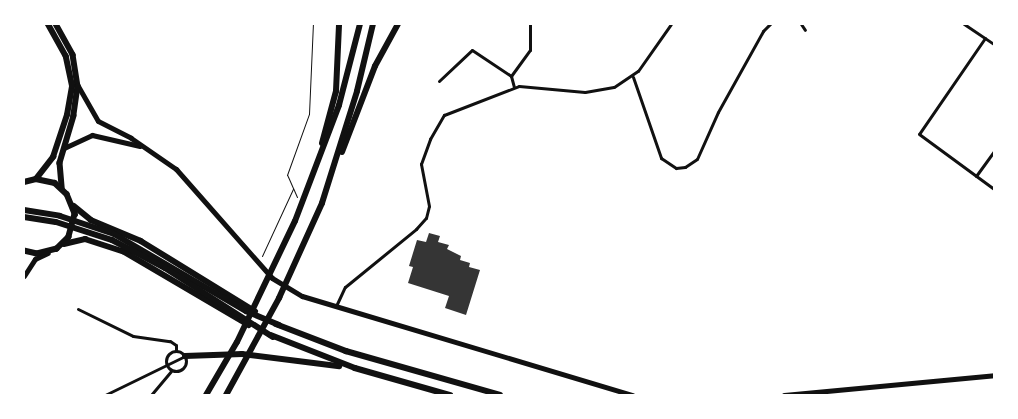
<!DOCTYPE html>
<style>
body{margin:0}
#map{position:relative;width:1018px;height:419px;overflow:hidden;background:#fff;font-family:"Nunito Sans",sans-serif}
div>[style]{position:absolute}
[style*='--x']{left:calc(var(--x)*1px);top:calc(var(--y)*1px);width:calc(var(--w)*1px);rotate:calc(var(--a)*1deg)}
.building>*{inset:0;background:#353535}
.path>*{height:1px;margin:-0.5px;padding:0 0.5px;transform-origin:0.5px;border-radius:0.5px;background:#111}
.minor>*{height:3px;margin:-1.5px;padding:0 1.5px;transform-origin:1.5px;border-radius:1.5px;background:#111}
.minor>.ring{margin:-1.5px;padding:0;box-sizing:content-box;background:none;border:3px solid #111;border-radius:50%}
.secondary>*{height:5px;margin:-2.5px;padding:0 2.5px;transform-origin:2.5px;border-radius:2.5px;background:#111}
.primary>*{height:5.5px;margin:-2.75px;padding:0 2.75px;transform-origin:2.75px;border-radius:2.75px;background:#111}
.trunk>*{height:5.5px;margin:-2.75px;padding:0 2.75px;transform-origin:2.75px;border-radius:2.75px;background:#111}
.motorway>*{height:6px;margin:-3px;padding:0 3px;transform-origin:3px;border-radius:3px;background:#111}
span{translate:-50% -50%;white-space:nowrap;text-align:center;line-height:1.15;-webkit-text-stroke:5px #fff;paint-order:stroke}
.frame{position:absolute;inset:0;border:25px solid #fff;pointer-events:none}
</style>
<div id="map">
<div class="building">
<i style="clip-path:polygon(429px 233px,440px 236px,438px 242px,449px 245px,447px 249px,461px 256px,460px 260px,470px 263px,469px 267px,480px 270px,466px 315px,445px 308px,449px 296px,408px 283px,413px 267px,409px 266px,417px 240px,426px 242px)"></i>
</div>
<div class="path">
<i style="--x:297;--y:197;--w:24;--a:-114"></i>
<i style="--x:287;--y:175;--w:65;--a:-70.2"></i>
<i style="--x:309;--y:114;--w:90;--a:-87.5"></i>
<i style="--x:262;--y:256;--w:74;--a:-65.2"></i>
</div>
<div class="minor">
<i style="--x:801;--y:24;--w:7;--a:56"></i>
<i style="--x:964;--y:24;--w:36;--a:34"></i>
<i style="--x:985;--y:38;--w:116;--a:124.5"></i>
<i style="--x:919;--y:134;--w:93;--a:36.3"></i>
<i style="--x:511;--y:76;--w:32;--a:-54"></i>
<i style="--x:530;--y:50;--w:26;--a:-90"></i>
<i style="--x:633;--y:77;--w:86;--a:70.9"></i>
<i style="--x:661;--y:158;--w:18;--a:34"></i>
<i style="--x:676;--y:168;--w:9;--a:-6"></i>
<i style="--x:685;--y:167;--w:14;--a:-34"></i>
<i style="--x:697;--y:159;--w:51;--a:-65.9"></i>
<i style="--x:718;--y:112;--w:93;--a:-60.9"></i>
<i style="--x:763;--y:31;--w:10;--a:-45"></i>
<i style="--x:439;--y:81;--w:45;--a:-43.2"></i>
<i style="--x:472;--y:50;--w:47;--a:33.7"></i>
<i style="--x:511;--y:76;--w:11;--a:75"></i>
<i style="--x:976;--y:176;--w:31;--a:-54"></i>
<i style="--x:336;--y:306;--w:21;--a:-65"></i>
<i style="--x:345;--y:287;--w:92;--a:-39.2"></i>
<i style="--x:416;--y:229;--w:15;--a:-48"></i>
<i style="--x:426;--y:218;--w:12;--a:-76"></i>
<i style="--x:429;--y:206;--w:43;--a:-100.8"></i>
<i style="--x:421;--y:164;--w:27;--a:-70"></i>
<i style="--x:430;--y:139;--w:28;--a:-60"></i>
<i style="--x:444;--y:115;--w:80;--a:-21.1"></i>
<i style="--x:519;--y:86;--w:66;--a:5.2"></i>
<i style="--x:585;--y:92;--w:29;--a:-10"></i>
<i style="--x:614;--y:87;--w:29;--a:-34"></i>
<i style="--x:638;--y:71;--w:57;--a:-54.9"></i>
<i style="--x:78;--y:309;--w:61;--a:26.1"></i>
<i style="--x:133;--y:336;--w:37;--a:8"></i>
<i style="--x:170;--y:341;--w:7;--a:34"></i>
<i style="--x:176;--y:345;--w:6;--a:90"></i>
<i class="ring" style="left:166px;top:351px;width:17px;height:17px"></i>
<i style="--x:105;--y:395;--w:89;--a:-26"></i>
<i style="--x:151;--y:395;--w:31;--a:-50"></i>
</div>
<div class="secondary">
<i style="--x:78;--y:86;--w:40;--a:60.3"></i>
<i style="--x:98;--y:121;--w:37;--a:27"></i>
<i style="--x:131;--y:138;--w:55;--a:34.6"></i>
<i style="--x:176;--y:169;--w:145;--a:48.6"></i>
<i style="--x:272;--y:278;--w:35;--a:31"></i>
<i style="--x:302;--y:296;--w:345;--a:16.7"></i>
<i style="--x:64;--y:148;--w:31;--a:-25"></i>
<i style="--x:92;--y:135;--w:49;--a:12.9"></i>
<i style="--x:24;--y:276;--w:20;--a:-57"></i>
<i style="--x:35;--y:259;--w:14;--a:-25"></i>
<i style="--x:784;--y:395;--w:211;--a:-5.4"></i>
</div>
<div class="primary">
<i style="--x:56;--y:24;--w:35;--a:61"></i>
<i style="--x:73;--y:55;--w:31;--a:81"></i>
<i style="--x:78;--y:86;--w:30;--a:98"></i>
<i style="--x:74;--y:116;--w:49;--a:106.6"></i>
<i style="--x:60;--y:163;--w:25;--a:85"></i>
<i style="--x:36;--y:179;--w:28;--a:-52"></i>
<i style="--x:53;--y:157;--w:44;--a:-71.6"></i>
<i style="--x:67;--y:115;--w:29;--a:-80"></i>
<i style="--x:72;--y:86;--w:30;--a:-102"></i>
<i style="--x:66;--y:57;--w:38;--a:-119"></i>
<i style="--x:24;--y:182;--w:12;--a:-14"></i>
<i style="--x:36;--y:179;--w:19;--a:12"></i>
<i style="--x:55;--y:183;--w:16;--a:43"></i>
<i style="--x:67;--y:194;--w:22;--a:68"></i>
<i style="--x:75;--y:214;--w:24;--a:105"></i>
<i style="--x:69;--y:237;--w:17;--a:135"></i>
<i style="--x:57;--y:249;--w:21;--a:166"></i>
<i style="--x:37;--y:254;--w:13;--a:-167"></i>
</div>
<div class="trunk">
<i style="--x:74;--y:206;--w:22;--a:39"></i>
<i style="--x:91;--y:220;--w:54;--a:22.8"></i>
<i style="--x:141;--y:241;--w:134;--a:31.6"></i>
<i style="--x:64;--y:244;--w:22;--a:-13"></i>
<i style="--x:85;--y:239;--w:40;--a:18"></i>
<i style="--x:123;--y:251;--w:146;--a:30.4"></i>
<i style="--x:276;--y:324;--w:75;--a:21.1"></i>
<i style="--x:346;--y:351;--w:160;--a:15.9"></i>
<i style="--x:271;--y:335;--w:90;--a:21.4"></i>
<i style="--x:355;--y:368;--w:99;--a:15.9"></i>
<i style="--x:185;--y:356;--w:57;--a:-2"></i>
<i style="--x:242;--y:354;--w:98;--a:7.1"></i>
</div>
<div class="motorway">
<i style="--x:322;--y:143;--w:54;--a:-74.9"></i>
<i style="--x:336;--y:91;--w:67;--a:-87.4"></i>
<i style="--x:342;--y:152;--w:92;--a:-69"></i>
<i style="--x:375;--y:66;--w:48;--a:-61.3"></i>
<i style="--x:24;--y:210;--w:36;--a:9"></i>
<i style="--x:60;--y:216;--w:57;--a:18.4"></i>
<i style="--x:114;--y:234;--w:153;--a:30.3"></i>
<i style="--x:246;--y:311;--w:36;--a:23"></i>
<i style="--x:24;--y:217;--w:32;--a:9"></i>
<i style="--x:56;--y:222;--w:59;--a:17.8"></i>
<i style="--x:112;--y:240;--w:60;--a:27.8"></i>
<i style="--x:165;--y:268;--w:128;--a:32.6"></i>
<i style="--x:206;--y:395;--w:61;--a:-59.7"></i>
<i style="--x:237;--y:342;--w:134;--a:-64.4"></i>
<i style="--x:295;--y:221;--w:124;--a:-69.2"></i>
<i style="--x:339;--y:105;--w:84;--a:-75.5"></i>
<i style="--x:226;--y:395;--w:111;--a:-61.3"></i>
<i style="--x:279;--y:298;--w:104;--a:-65.6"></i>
<i style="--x:322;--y:203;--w:117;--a:-72.6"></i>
<i style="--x:357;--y:91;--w:69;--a:-76.6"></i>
</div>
<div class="frame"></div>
</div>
